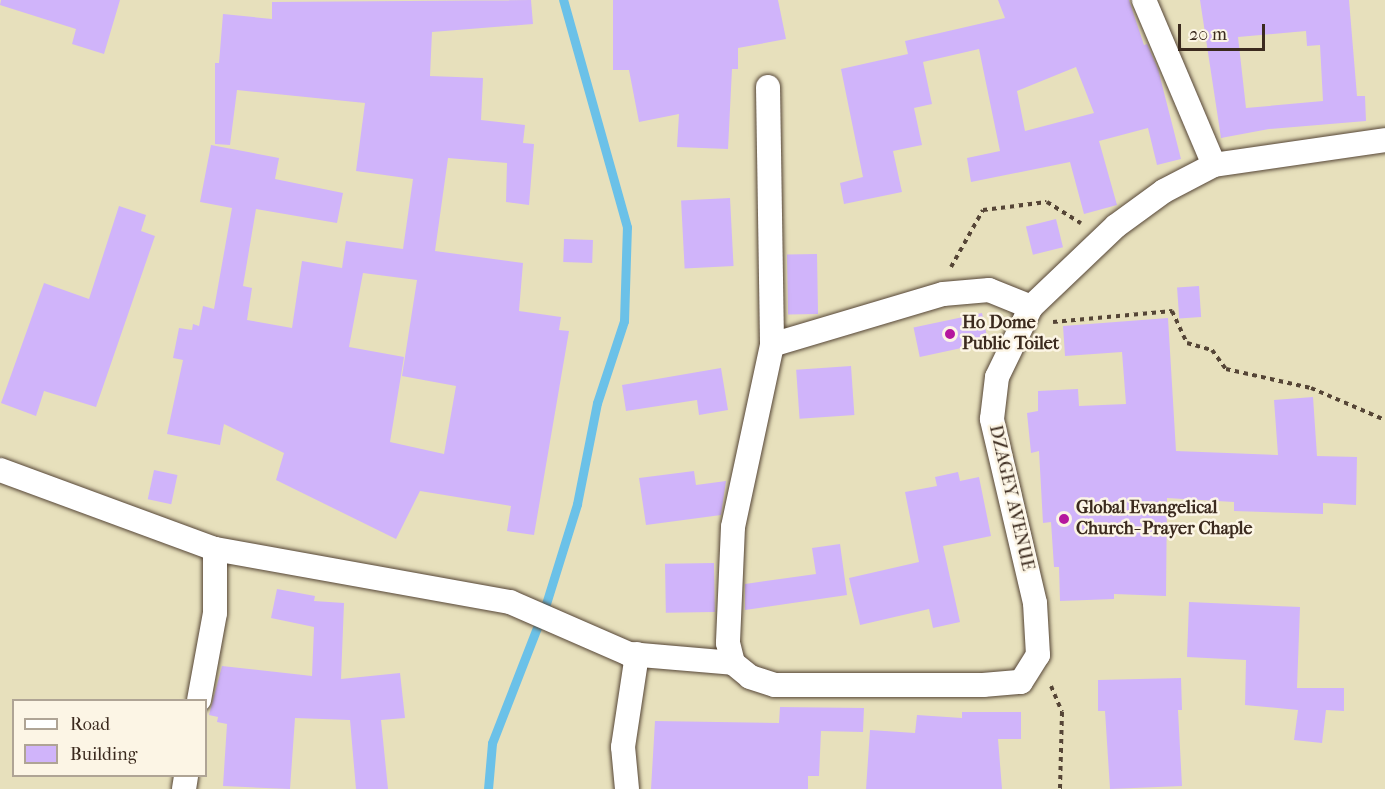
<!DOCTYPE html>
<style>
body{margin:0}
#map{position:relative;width:1385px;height:789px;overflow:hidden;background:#e7e0bc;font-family:"IM FELL French Canon",serif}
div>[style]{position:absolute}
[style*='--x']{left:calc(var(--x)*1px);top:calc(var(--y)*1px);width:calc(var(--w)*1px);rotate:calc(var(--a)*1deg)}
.stream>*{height:9px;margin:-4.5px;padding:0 4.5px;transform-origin:4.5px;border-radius:4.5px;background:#6bc1e8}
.building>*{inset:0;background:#d0b4fa;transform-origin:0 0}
.path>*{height:4px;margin-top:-2px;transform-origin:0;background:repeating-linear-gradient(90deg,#554536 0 4.5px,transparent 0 9px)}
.roads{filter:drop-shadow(0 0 2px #554536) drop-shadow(0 0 2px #554536)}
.street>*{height:24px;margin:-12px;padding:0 12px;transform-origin:12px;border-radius:12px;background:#fff}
.dots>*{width:16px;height:16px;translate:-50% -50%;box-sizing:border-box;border:3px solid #fcf5e5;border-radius:50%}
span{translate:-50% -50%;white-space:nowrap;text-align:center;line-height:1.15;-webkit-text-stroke:5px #fcf5e5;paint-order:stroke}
.poi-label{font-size:18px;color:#3b2a1e;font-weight:700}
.left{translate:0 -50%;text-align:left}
.street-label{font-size:18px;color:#3b2a1e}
.legend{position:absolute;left:12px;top:699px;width:195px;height:78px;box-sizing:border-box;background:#fcf5e5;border:2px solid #afa495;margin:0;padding:8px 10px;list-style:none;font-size:18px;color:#3b2a1e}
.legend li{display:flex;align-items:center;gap:12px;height:30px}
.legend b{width:30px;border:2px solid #afa495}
.scale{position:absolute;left:1178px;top:24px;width:87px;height:27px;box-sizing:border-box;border:3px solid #3b2a1e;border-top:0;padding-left:8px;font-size:18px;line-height:21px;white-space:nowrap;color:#3b2a1e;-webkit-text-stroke:4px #fcf5e5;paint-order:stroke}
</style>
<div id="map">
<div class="stream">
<i style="--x:488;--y:789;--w:46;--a:-85"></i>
<i style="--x:492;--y:743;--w:146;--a:-68.7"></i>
<i style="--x:545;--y:607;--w:108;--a:-72.7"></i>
<i style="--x:577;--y:504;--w:103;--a:-78.8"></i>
<i style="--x:597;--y:403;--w:86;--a:-71.8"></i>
<i style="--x:624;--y:321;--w:94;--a:-88.2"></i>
<i style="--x:627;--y:227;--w:236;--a:-105.7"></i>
</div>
<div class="building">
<i style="clip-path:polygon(1px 0,120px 0,104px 54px,72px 44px,76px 29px,0 5px)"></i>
<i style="clip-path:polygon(evenodd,531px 0,533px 24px,432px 32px,430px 76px,483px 78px,481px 120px,525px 125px,523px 143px,534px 144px,529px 205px,506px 202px,507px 163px,448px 158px,435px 251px,523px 263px,519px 311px,561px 317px,559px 330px,569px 331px,534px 535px,507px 531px,511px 506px,420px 491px,396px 539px,276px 480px,284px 453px,224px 424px,220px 445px,167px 434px,183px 360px,173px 358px,179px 328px,192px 330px,193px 324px,199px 326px,203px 306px,214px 309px,232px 208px,200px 202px,211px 145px,279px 158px,275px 179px,343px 193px,337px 223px,256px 209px,243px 286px,252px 288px,247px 320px,292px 328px,302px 261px,342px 268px,346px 241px,403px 249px,413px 179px,356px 171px,365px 103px,237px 90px,230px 145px,215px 144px,215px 63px,219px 63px,223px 14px,272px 19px,272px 2px,531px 0,363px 273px,417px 280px,402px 376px,456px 386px,444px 454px,390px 442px,404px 357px,349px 347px,363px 273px)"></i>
<i style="clip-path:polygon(613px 0,778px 0,786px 39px,738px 48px,738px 69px,732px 69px,728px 149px,677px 147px,679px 114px,639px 122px,629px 70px,613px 70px)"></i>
<i style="clip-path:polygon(evenodd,998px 0,1129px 0,1144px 45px,1147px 44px,1158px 69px,1181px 159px,1157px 165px,1148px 128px,1099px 141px,1117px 205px,1084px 214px,1070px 162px,971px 182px,967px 158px,1000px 151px,979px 49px,923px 62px,932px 104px,914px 108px,922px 145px,893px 151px,902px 192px,844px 204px,840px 183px,863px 177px,841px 69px,908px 54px,905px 41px,1005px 18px,998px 0,1076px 67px,1094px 113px,1025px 131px,1017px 91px,1076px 67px)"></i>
<i style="clip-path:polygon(evenodd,1200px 0,1349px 0,1357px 96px,1365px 96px,1366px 121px,1269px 129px,1221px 138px,1200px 0,1306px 31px,1307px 46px,1320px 45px,1323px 101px,1246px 108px,1238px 37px,1306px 31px)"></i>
<i style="left:730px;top:198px;width:68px;height:49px;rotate:87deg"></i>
<i style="clip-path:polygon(119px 206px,146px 215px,141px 231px,155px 236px,96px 407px,44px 391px,36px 416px,1px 403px,44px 283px,89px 299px)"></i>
<i style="left:1056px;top:219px;width:29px;height:31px;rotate:76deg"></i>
<i style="left:564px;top:239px;width:29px;height:23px;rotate:2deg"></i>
<i style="left:817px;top:254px;width:60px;height:30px;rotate:89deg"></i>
<i style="left:1199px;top:286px;width:31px;height:22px;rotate:86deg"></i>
<i style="left:982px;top:313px;width:30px;height:70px;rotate:78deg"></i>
<i style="clip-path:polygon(1168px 318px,1176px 451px,1278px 455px,1274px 400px,1313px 397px,1317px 456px,1357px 457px,1356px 505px,1323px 503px,1323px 514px,1234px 511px,1234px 502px,1167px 498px,1166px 596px,1114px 594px,1114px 599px,1060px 601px,1059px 567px,1054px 567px,1051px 522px,1043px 523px,1039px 451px,1031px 453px,1027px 413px,1038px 411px,1038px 391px,1078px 389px,1079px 406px,1126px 404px,1122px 352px,1065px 356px,1063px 326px)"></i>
<i style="left:851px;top:366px;width:49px;height:55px;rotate:86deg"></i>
<i style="clip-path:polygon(721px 368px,728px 410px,699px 415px,697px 400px,626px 411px,622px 385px)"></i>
<i style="left:154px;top:470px;width:24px;height:30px;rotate:12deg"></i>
<i style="clip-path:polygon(694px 471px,696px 485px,726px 481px,721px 515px,646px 525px,639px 478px)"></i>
<i style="clip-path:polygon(958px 472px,960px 481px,979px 477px,991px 536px,943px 546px,960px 622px,933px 628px,929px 609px,860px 625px,849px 578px,919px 562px,905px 492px,937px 486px,935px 477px)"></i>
<i style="clip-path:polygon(840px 544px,847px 595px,745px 610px,745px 584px,816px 574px,812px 548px)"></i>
<i style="left:714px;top:563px;width:49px;height:49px;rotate:89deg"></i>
<i style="clip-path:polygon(277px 589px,315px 596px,314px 601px,344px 603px,341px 679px,400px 673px,405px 718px,381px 720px,388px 789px,356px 789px,350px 720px,295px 718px,290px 789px,223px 786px,227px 724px,217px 722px,218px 717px,209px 715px,222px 666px,312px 676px,314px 627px,271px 618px)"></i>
<i style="clip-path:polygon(1189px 602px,1300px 607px,1297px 688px,1344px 688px,1344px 711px,1326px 710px,1322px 743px,1294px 740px,1298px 710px,1245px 705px,1246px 660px,1187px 657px)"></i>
<i style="clip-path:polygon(1181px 678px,1182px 710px,1178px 710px,1182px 786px,1110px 789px,1105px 711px,1098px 711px,1098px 680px)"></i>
<i style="clip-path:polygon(780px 707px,864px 708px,863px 732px,821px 731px,819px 776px,808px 776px,808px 789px,651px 789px,655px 721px,779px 723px)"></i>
<i style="clip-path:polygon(962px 712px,1021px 712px,1021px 739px,998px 739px,1002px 789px,866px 789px,870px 730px,915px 733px,917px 715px,962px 718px)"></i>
</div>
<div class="path">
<i style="--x:951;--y:267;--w:65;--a:-60.7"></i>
<i style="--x:983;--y:210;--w:64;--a:-7.1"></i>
<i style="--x:1047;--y:202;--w:40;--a:32"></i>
<i style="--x:1053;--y:322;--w:120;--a:-5.3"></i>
<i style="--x:1172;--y:311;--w:35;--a:65"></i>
<i style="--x:1187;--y:343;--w:26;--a:16"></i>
<i style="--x:1212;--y:350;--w:24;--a:54"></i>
<i style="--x:1226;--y:369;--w:87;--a:12.6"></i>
<i style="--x:1311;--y:388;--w:81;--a:23.4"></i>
<i style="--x:1051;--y:686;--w:28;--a:67"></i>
<i style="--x:1062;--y:712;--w:77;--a:91.5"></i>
</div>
<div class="roads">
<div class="street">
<i style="--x:1144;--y:0;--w:179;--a:67"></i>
<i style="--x:768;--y:87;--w:258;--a:89.1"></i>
<i style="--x:1031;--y:307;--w:45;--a:-158"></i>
<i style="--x:989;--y:290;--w:46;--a:175"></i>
<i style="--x:943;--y:294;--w:178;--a:163.4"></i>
<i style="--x:772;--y:345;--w:186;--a:102.1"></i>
<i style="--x:733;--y:527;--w:116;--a:92.5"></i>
<i style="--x:728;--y:643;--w:21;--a:76"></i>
<i style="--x:733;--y:663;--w:22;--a:39"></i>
<i style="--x:750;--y:677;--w:26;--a:18"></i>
<i style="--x:775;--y:685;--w:208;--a:0"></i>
<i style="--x:983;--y:685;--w:38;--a:-5"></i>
<i style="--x:1021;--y:682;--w:32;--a:-58"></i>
<i style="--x:1038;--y:655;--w:52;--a:-93.3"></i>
<i style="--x:1035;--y:603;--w:189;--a:-103.2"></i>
<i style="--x:992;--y:419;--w:42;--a:-83.2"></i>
<i style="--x:997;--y:377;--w:78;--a:-64.1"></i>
<i style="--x:1031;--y:307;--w:117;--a:-43.6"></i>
<i style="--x:1116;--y:226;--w:59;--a:-36.1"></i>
<i style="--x:1164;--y:191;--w:56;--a:-27.5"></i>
<i style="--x:1214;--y:165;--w:173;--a:-8.3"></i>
<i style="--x:0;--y:470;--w:229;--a:20.2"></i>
<i style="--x:215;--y:549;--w:64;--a:90"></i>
<i style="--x:215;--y:613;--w:88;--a:100.4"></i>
<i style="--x:215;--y:549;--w:300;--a:10.2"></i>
<i style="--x:510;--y:602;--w:130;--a:23.6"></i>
<i style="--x:629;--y:654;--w:104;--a:4.9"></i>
<i style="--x:184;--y:789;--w:13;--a:-81"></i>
<i style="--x:627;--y:789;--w:42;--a:-95.4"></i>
<i style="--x:623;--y:747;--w:94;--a:-81.4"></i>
</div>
</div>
<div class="dots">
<i style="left:950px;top:334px;background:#b5179e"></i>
<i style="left:1064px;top:519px;background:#b5179e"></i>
</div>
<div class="poi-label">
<span class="left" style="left:962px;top:334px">Ho Dome<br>Public Toilet</span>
<span class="left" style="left:1076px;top:519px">Global Evangelical<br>Church- Prayer Chaple</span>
</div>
<div class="street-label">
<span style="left:1011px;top:498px;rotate:77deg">DZAGEY AVENUE</span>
</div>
<ul class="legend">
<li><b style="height:8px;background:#fff"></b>Road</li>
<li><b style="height:16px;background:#d0b4fa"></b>Building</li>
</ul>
<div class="scale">20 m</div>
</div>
